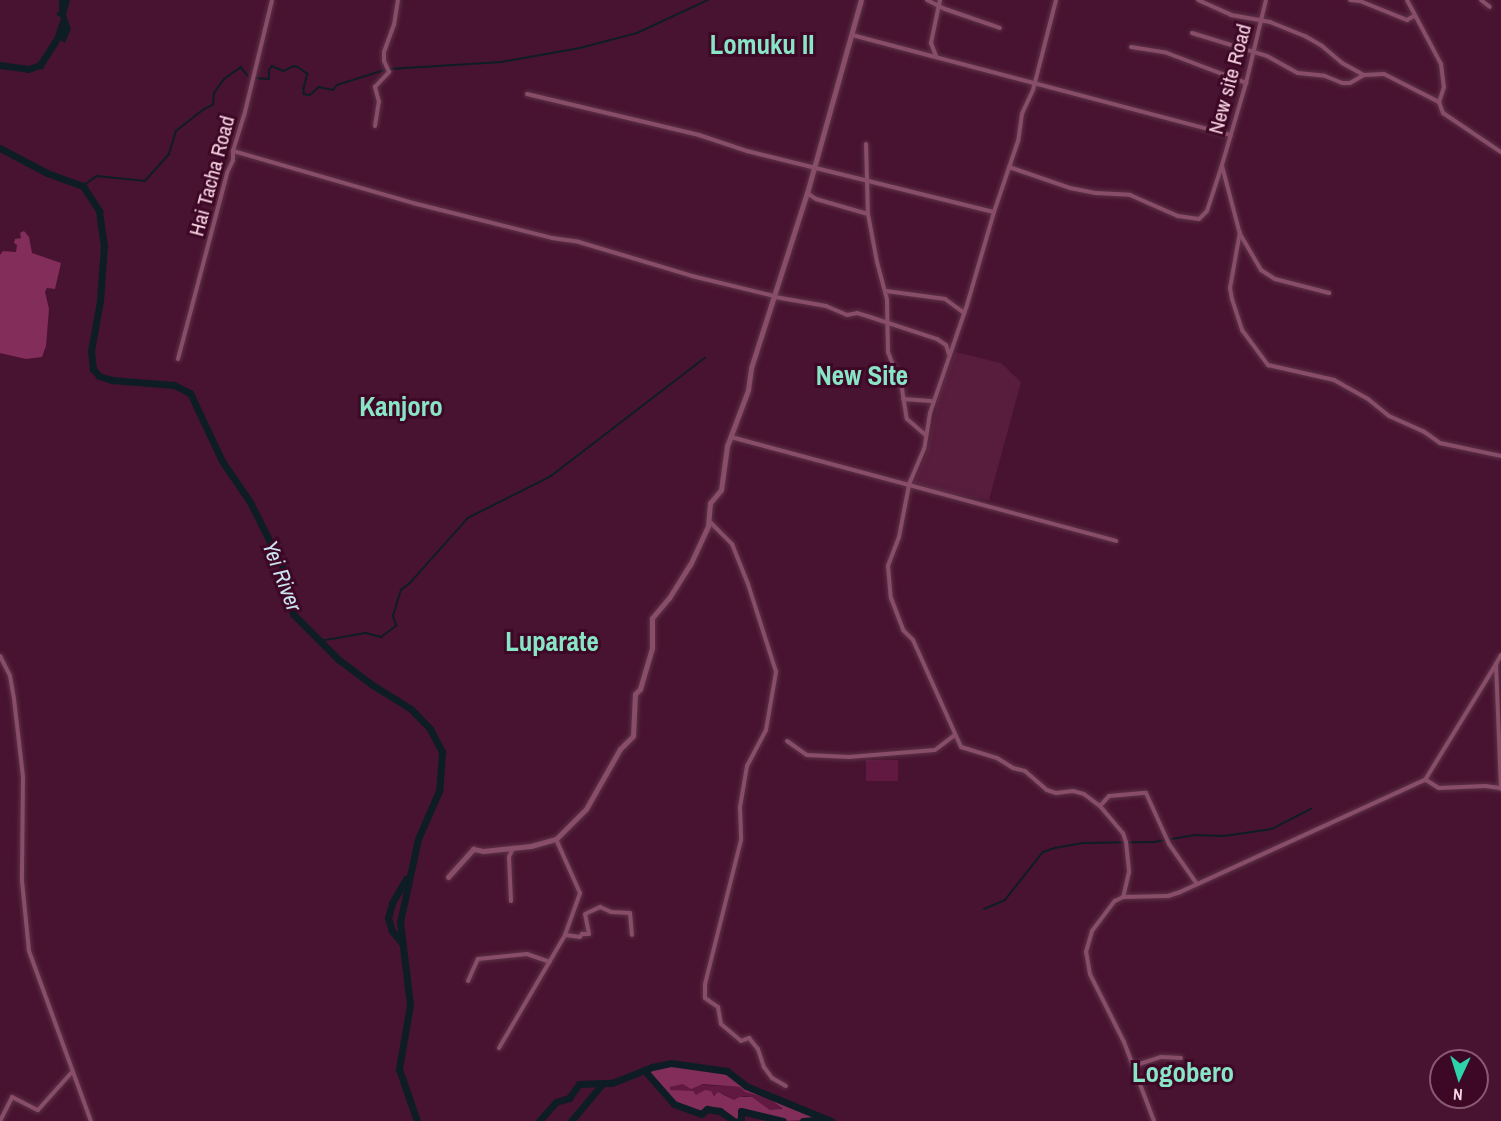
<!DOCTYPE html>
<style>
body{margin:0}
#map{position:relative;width:1501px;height:1121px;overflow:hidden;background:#481330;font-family:"Archivo Narrow",sans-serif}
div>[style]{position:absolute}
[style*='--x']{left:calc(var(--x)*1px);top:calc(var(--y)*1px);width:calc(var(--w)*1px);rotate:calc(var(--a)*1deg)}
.built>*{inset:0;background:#581c3c}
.green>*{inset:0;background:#621941;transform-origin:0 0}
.forest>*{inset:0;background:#832d5b}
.water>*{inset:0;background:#0e1d25}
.stream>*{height:1.5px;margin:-0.75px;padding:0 0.75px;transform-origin:0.75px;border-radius:0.75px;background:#0e1d25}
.river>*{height:7px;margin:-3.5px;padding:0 3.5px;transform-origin:3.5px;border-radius:3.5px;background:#0e1d25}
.roads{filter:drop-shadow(0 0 2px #5d3348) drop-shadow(0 0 2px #5d3348)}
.minor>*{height:4px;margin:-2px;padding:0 2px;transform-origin:2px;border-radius:2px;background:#884d69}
.tertiary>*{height:5px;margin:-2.5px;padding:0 2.5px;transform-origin:2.5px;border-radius:2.5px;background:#884d69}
span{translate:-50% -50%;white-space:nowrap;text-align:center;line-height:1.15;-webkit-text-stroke:6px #3d0726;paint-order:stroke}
.street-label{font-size:21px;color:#f8d4e3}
.water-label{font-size:22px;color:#cbe4f1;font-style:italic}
.district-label{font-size:27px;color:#88e6c7;font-weight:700}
.north{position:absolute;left:1429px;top:1049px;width:60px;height:60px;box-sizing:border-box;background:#3d0726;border:2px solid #885972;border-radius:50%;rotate:184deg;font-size:16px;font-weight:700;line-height:24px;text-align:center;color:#f8d4e3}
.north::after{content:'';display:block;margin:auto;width:21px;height:27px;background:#2dd4ab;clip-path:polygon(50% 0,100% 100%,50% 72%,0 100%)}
</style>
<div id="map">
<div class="built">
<i style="clip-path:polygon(955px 352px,1001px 363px,1021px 382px,989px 500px,941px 492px,914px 483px,927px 452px,939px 395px)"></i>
</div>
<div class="green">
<i style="left:898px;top:760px;width:21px;height:32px;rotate:90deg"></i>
<i style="clip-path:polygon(683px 1084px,740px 1087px,745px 1092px,768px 1098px,783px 1110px,770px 1110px,752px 1097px,744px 1096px,734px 1100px,724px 1094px,695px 1095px,670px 1090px,670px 1087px)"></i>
</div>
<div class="forest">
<i style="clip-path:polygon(24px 231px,29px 237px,32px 253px,61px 263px,55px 289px,47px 288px,45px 292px,49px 309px,46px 346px,42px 357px,26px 359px,0 353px,0 255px,3px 251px,16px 252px,17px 245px,14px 243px,15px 239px,21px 238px,20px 233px)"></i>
<i style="clip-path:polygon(evenodd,671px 1063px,727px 1071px,746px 1086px,829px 1119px,783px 1121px,741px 1111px,741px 1120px,734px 1121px,720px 1111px,707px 1109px,701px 1114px,690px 1109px,682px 1109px,662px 1094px,644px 1070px,671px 1063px,683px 1084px,691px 1089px,703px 1084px,740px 1087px,745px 1092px,768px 1098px,783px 1109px,770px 1110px,752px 1097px,739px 1097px,734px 1100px,718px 1092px,714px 1096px,711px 1091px,705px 1090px,696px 1095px,693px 1091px,670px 1090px,670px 1087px,683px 1084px)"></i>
</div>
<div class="water">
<i style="clip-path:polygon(59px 0,70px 0,66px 15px,71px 29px,65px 43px,55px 36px,61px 18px,56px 14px,59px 11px)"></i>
</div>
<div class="stream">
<i style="--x:390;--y:69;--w:111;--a:-3.6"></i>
<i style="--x:501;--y:62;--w:80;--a:-10"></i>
<i style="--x:580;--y:48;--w:59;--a:-14.7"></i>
<i style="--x:637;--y:33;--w:78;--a:-24.9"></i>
<i style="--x:255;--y:78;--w:14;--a:4"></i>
<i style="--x:269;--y:79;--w:9;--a:-90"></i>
<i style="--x:269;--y:70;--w:5;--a:-53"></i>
<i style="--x:272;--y:66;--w:13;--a:23"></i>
<i style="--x:284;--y:71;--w:11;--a:-27"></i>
<i style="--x:294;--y:66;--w:4;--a:14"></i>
<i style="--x:298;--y:67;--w:12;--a:35"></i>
<i style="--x:308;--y:74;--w:15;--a:106"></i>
<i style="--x:304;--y:88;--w:6;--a:90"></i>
<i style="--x:304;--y:94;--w:6;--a:9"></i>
<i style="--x:310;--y:95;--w:12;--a:-42"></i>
<i style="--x:319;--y:87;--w:14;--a:12"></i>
<i style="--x:333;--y:90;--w:6;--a:-51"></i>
<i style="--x:337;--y:85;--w:50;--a:-17.4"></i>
<i style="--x:83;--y:186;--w:17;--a:-36"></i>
<i style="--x:97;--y:176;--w:48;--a:5.9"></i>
<i style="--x:145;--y:181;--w:36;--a:-48"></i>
<i style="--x:169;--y:154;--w:24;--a:-73"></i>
<i style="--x:176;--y:131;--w:36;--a:-38"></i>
<i style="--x:204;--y:109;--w:10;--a:-24"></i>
<i style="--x:213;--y:105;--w:12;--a:-85"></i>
<i style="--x:214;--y:93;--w:17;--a:-54"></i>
<i style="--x:224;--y:79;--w:21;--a:-35"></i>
<i style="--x:241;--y:67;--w:11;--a:52"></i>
<i style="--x:320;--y:641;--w:47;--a:-9.9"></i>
<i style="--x:366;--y:633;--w:16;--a:15"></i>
<i style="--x:381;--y:637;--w:19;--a:-36"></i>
<i style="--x:396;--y:626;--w:10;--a:-107"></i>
<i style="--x:393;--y:616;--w:27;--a:-73"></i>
<i style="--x:401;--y:590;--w:11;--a:-38"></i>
<i style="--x:410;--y:583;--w:87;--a:-48.3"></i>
<i style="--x:468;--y:518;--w:93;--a:-26.8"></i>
<i style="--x:551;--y:476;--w:194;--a:-37.5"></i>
<i style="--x:984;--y:909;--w:23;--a:-23"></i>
<i style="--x:1005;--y:900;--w:61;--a:-51.6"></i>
<i style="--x:1043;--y:852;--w:13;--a:-18"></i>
<i style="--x:1055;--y:848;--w:28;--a:-10"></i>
<i style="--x:1083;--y:843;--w:71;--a:-0.8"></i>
<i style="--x:1154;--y:842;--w:43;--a:-9.5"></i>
<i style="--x:1196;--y:835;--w:28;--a:2"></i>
<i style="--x:1224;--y:836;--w:49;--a:-8.3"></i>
<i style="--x:1272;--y:829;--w:44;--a:-27.1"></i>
</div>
<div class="river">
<i style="--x:0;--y:65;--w:28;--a:8"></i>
<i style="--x:28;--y:69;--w:13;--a:-18"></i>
<i style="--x:40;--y:65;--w:40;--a:-57.1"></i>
<i style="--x:0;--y:148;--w:53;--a:28"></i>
<i style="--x:47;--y:173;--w:38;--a:20"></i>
<i style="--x:83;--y:186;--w:30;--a:57"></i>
<i style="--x:99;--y:211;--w:34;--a:82"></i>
<i style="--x:104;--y:245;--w:56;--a:94.1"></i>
<i style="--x:100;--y:301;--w:51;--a:100.2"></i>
<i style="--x:91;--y:351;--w:18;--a:84"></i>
<i style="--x:93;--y:369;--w:9;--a:49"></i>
<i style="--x:99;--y:376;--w:14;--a:17"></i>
<i style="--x:112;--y:380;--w:62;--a:4.6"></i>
<i style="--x:174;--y:385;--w:18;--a:27"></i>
<i style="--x:190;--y:393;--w:75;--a:64.8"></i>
<i style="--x:222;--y:461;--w:50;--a:55.7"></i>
<i style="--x:250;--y:502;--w:72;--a:63.4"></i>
<i style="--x:282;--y:566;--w:49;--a:77.1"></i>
<i style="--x:293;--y:614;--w:64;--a:45"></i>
<i style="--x:338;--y:659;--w:41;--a:37.1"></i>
<i style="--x:371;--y:684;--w:47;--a:32"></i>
<i style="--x:411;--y:709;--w:28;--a:46"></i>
<i style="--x:430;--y:729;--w:26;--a:62"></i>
<i style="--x:442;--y:752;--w:39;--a:94"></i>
<i style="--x:439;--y:791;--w:52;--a:113.6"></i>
<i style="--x:418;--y:839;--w:85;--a:102.2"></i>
<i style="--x:400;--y:922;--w:84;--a:83.1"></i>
<i style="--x:410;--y:1005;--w:65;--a:99.8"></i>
<i style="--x:399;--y:1069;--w:55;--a:70.9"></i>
<i style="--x:402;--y:943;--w:16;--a:-130"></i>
<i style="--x:392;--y:931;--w:14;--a:-107"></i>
<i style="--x:388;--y:918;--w:16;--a:-75"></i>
<i style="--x:392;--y:903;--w:28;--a:-60"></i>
<i style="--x:644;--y:1070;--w:45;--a:48.6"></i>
<i style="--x:674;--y:1104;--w:29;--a:20"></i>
<i style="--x:701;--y:1114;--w:8;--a:-40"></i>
<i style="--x:707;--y:1109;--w:13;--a:9"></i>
<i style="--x:720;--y:1111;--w:17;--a:36"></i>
<i style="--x:539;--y:1121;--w:25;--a:-48"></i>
<i style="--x:556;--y:1102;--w:14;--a:-17"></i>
<i style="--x:569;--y:1098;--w:17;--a:-54"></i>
<i style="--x:579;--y:1084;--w:33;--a:-2"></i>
<i style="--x:612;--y:1083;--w:43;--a:-21.8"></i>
<i style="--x:652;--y:1067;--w:19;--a:-12"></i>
<i style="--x:671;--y:1063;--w:57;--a:8.1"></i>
<i style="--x:727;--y:1071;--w:24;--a:38"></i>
<i style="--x:746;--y:1086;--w:92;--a:22.4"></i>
<i style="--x:571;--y:1121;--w:48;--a:-50"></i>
<i style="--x:738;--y:1121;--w:3;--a:-18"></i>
<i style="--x:741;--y:1120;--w:9;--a:-90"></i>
<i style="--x:741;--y:1111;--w:43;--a:13.4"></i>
<i style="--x:803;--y:1121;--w:24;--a:-5"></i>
</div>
<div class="roads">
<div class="minor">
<i style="--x:927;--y:0;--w:20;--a:27"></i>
<i style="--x:945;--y:9;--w:58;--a:19.1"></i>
<i style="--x:1056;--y:0;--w:93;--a:104.3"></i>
<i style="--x:1033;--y:90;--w:26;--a:115"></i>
<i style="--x:1022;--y:114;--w:27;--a:98"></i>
<i style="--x:1018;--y:141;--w:75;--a:108.7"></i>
<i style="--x:994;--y:212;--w:97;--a:106.2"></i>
<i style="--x:967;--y:305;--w:114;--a:108.9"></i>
<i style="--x:930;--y:413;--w:36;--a:99"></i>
<i style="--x:924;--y:449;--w:39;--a:113"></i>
<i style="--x:909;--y:485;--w:53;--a:100.9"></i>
<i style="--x:899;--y:537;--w:31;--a:111"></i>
<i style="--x:888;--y:566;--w:32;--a:85"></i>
<i style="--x:891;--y:598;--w:34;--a:69"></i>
<i style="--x:903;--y:630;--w:14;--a:45"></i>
<i style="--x:913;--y:640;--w:117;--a:65.8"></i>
<i style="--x:961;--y:747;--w:38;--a:17"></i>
<i style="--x:997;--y:758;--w:19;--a:32"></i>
<i style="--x:1013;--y:768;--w:12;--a:14"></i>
<i style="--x:1025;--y:771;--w:29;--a:41"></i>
<i style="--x:1047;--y:790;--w:9;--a:18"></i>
<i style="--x:1056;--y:793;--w:17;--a:-7"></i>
<i style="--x:1073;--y:791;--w:11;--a:15"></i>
<i style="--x:1084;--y:794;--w:20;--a:37"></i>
<i style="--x:1100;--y:806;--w:35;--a:50"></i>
<i style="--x:1123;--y:833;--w:9;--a:72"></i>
<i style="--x:1126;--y:842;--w:30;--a:84"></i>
<i style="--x:1129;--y:872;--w:26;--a:103"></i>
<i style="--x:1198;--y:0;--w:36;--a:24"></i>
<i style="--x:1231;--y:15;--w:40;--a:10"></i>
<i style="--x:1270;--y:22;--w:38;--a:22"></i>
<i style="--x:1305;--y:36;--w:20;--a:30"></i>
<i style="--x:1322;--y:46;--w:26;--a:40"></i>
<i style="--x:1342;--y:63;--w:25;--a:29"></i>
<i style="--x:1350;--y:0;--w:10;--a:6"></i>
<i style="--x:1360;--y:1;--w:51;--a:22"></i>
<i style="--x:1407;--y:20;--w:8;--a:-30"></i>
<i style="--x:1407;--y:0;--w:72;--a:62"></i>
<i style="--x:1441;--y:64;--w:23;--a:83"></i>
<i style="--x:1444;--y:87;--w:16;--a:108"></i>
<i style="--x:1439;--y:102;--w:12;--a:70"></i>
<i style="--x:1443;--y:113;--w:70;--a:33.9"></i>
<i style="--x:1481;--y:0;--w:11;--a:38"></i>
<i style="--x:1192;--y:33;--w:78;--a:17"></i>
<i style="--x:1267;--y:56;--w:35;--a:29"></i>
<i style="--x:1298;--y:73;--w:27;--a:6"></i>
<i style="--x:1325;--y:76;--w:18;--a:22"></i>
<i style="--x:1342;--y:83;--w:8;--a:0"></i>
<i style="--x:1350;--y:83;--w:16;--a:-30"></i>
<i style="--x:1364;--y:75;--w:20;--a:-3"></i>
<i style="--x:1384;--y:74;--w:62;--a:27"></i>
<i style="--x:852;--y:35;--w:392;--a:14.8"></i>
<i style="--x:1131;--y:47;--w:36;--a:9"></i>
<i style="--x:1167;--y:53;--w:85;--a:20.8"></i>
<i style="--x:936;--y:56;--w:14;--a:-111"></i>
<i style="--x:931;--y:43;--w:44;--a:-78.2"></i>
<i style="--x:527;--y:94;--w:177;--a:13.4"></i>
<i style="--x:699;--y:135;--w:51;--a:18.4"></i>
<i style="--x:747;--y:151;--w:254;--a:13.9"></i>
<i style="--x:375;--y:126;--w:24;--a:-81"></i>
<i style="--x:379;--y:102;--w:16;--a:-105"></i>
<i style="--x:375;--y:87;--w:21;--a:-47"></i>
<i style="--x:389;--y:72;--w:12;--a:-114"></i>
<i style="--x:384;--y:61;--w:9;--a:-90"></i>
<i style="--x:384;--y:52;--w:29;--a:-70"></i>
<i style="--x:394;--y:25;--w:25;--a:-81"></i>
<i style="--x:866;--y:144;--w:70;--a:88.4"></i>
<i style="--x:868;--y:214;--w:49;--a:79.4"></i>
<i style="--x:877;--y:262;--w:39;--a:75"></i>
<i style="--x:887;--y:300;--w:52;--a:88.9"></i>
<i style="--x:888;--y:352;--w:40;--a:69"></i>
<i style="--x:902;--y:389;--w:30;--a:81"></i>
<i style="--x:907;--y:419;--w:23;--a:41"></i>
<i style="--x:233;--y:151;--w:187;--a:16.1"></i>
<i style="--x:413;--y:203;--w:143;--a:14.1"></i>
<i style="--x:552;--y:238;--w:27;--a:8"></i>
<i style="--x:579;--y:242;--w:118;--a:16.7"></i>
<i style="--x:692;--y:276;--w:84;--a:13.7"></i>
<i style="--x:1222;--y:166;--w:70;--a:75.2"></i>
<i style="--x:1240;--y:234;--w:42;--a:59.7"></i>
<i style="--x:1261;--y:270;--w:17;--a:33"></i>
<i style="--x:1275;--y:279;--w:56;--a:14.5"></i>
<i style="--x:1009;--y:167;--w:65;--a:19"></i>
<i style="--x:1070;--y:188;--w:26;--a:11"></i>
<i style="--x:1096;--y:193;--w:34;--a:3"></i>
<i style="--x:1130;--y:195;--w:52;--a:23.6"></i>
<i style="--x:1178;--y:216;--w:21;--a:8"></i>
<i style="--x:1199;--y:219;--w:11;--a:-45"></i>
<i style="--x:1207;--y:211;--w:48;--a:-71.9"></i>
<i style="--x:1222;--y:165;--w:85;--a:-73.7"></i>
<i style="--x:1246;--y:83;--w:85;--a:-76.5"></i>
<i style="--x:807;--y:193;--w:11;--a:34"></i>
<i style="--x:816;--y:199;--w:54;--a:16.1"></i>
<i style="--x:1240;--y:232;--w:57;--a:100.1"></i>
<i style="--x:1230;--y:288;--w:11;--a:80"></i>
<i style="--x:1232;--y:299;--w:33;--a:72"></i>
<i style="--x:1242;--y:330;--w:44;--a:53.4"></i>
<i style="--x:1268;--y:365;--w:68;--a:12.8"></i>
<i style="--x:1334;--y:380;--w:39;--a:29"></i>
<i style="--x:1368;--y:399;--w:27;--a:39"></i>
<i style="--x:1389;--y:416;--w:37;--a:24"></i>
<i style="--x:1423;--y:431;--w:21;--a:35"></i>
<i style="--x:1440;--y:443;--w:62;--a:12"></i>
<i style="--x:886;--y:291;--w:60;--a:7.7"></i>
<i style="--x:945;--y:299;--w:24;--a:36"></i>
<i style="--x:775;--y:297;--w:52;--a:10"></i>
<i style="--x:826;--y:306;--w:23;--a:23"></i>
<i style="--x:847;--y:315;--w:10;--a:-11"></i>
<i style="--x:857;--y:313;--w:10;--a:17"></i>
<i style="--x:867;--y:316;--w:74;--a:18.2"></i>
<i style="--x:937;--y:339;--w:11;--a:34"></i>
<i style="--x:946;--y:345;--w:9;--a:72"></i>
<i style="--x:178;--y:359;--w:192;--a:-75.2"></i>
<i style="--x:227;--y:173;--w:14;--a:-65"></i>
<i style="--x:233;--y:160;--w:9;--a:-90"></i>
<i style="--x:233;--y:151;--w:37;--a:-73"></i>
<i style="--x:244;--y:116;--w:119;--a:-76.4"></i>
<i style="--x:903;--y:399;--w:31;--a:4"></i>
<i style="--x:731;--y:437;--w:399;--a:15.1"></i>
<i style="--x:709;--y:521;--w:33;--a:45"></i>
<i style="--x:732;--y:544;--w:43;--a:68.2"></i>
<i style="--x:748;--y:584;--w:92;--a:72.3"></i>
<i style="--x:776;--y:672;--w:59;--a:99.8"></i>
<i style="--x:766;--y:730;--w:41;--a:117.8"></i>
<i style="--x:747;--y:766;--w:42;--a:99.7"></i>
<i style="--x:740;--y:807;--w:33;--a:88"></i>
<i style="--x:741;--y:840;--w:148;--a:104"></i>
<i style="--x:705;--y:984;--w:14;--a:90"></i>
<i style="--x:705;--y:998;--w:16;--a:35"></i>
<i style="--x:718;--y:1007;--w:17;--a:80"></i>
<i style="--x:721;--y:1024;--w:26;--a:40"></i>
<i style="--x:741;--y:1041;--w:9;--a:-21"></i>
<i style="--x:749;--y:1038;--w:14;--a:51"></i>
<i style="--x:758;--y:1049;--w:19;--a:72"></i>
<i style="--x:764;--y:1067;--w:14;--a:54"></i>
<i style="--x:772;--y:1078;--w:16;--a:30"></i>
<i style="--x:1501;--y:655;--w:10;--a:119"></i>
<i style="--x:1496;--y:664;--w:125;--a:87.7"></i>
<i style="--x:0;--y:656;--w:22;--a:63"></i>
<i style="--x:10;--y:676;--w:23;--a:80"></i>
<i style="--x:14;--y:699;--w:79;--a:83.4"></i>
<i style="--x:23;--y:777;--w:104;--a:90.6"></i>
<i style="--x:22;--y:881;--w:70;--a:84.3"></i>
<i style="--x:29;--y:951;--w:181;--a:70"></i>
<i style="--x:787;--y:741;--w:24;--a:35"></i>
<i style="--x:807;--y:755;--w:42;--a:2.7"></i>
<i style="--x:849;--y:757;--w:86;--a:-4.7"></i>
<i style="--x:935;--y:750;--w:25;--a:-37"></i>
<i style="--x:1426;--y:780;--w:15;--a:32"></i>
<i style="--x:1439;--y:788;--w:46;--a:-2.5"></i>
<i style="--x:1485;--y:786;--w:15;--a:8"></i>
<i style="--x:1100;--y:806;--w:13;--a:-48"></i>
<i style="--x:1109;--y:796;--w:37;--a:-5"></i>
<i style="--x:1146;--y:793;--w:56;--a:65.7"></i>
<i style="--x:1169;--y:844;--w:49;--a:55"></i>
<i style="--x:511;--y:901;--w:44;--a:-92.6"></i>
<i style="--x:509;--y:857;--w:10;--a:-66"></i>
<i style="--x:566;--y:935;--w:14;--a:8"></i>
<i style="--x:580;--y:937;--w:4;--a:-56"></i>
<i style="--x:582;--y:934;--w:7;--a:0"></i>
<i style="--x:589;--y:934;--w:20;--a:-101"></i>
<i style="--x:585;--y:914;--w:17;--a:-25"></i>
<i style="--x:600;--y:907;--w:12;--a:24"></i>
<i style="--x:611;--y:912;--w:19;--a:3"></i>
<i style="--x:630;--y:913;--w:22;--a:85"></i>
<i style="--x:468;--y:981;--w:24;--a:-66"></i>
<i style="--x:478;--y:959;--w:49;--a:-5.8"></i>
<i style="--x:527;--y:954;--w:24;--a:19"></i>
<i style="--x:499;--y:1048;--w:131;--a:-59.7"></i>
<i style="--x:565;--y:935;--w:45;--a:-70.3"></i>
<i style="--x:580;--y:893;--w:59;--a:-114"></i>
<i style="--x:1133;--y:1066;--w:29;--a:-18"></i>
<i style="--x:1161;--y:1057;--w:20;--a:3"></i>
<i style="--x:0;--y:1121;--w:27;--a:-63"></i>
<i style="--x:12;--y:1097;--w:29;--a:27"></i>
<i style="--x:38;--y:1110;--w:51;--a:-48.2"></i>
<i style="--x:1154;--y:1121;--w:85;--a:-110.8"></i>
<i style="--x:1124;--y:1042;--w:76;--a:-116.6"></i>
<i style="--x:1090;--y:974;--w:22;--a:-100"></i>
<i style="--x:1086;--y:952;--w:22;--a:-74"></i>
<i style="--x:1092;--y:931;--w:38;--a:-53"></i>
<i style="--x:1115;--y:901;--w:9;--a:-27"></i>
<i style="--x:1123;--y:897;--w:45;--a:-1.3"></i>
<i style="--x:1168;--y:896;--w:13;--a:-18"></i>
<i style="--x:1180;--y:892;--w:269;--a:-24.6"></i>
<i style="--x:1425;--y:780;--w:136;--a:-58.5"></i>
</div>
<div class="tertiary">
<i style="--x:448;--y:877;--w:38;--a:-48"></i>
<i style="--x:473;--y:849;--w:10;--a:11"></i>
<i style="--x:483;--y:851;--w:48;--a:-5.9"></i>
<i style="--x:531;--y:846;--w:26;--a:-16"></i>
<i style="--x:556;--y:839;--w:42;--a:-45"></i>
<i style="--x:586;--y:809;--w:69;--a:-60.5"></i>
<i style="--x:620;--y:749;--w:18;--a:-45"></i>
<i style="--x:633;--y:736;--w:42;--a:-87.3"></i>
<i style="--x:635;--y:694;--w:7;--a:-45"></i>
<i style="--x:640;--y:689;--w:43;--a:-73.7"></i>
<i style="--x:652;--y:648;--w:30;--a:-90"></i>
<i style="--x:652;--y:618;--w:26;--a:-50"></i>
<i style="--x:669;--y:598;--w:39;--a:-58"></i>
<i style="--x:690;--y:565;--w:43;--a:-65.2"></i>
<i style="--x:708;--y:526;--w:23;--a:-85"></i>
<i style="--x:710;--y:503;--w:17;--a:-50"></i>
<i style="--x:721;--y:490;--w:44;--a:-82.2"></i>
<i style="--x:727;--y:446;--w:60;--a:-69.4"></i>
<i style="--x:748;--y:390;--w:22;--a:-82"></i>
<i style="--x:751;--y:368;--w:184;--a:-72.3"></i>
<i style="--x:807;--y:193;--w:200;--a:-74.4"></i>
</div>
</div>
<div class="street-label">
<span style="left:1230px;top:79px;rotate:-75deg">New site Road</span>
<span style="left:212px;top:176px;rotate:-75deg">Hai Tacha Road</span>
</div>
<div class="water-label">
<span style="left:282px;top:576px;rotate:69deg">Yei River</span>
</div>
<div class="district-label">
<span style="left:762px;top:45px">Lomuku II</span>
<span style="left:862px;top:376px">New Site</span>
<span style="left:401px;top:407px">Kanjoro</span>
<span style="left:552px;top:642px">Luparate</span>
<span style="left:1183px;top:1073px">Logobero</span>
</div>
<div class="north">N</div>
</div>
